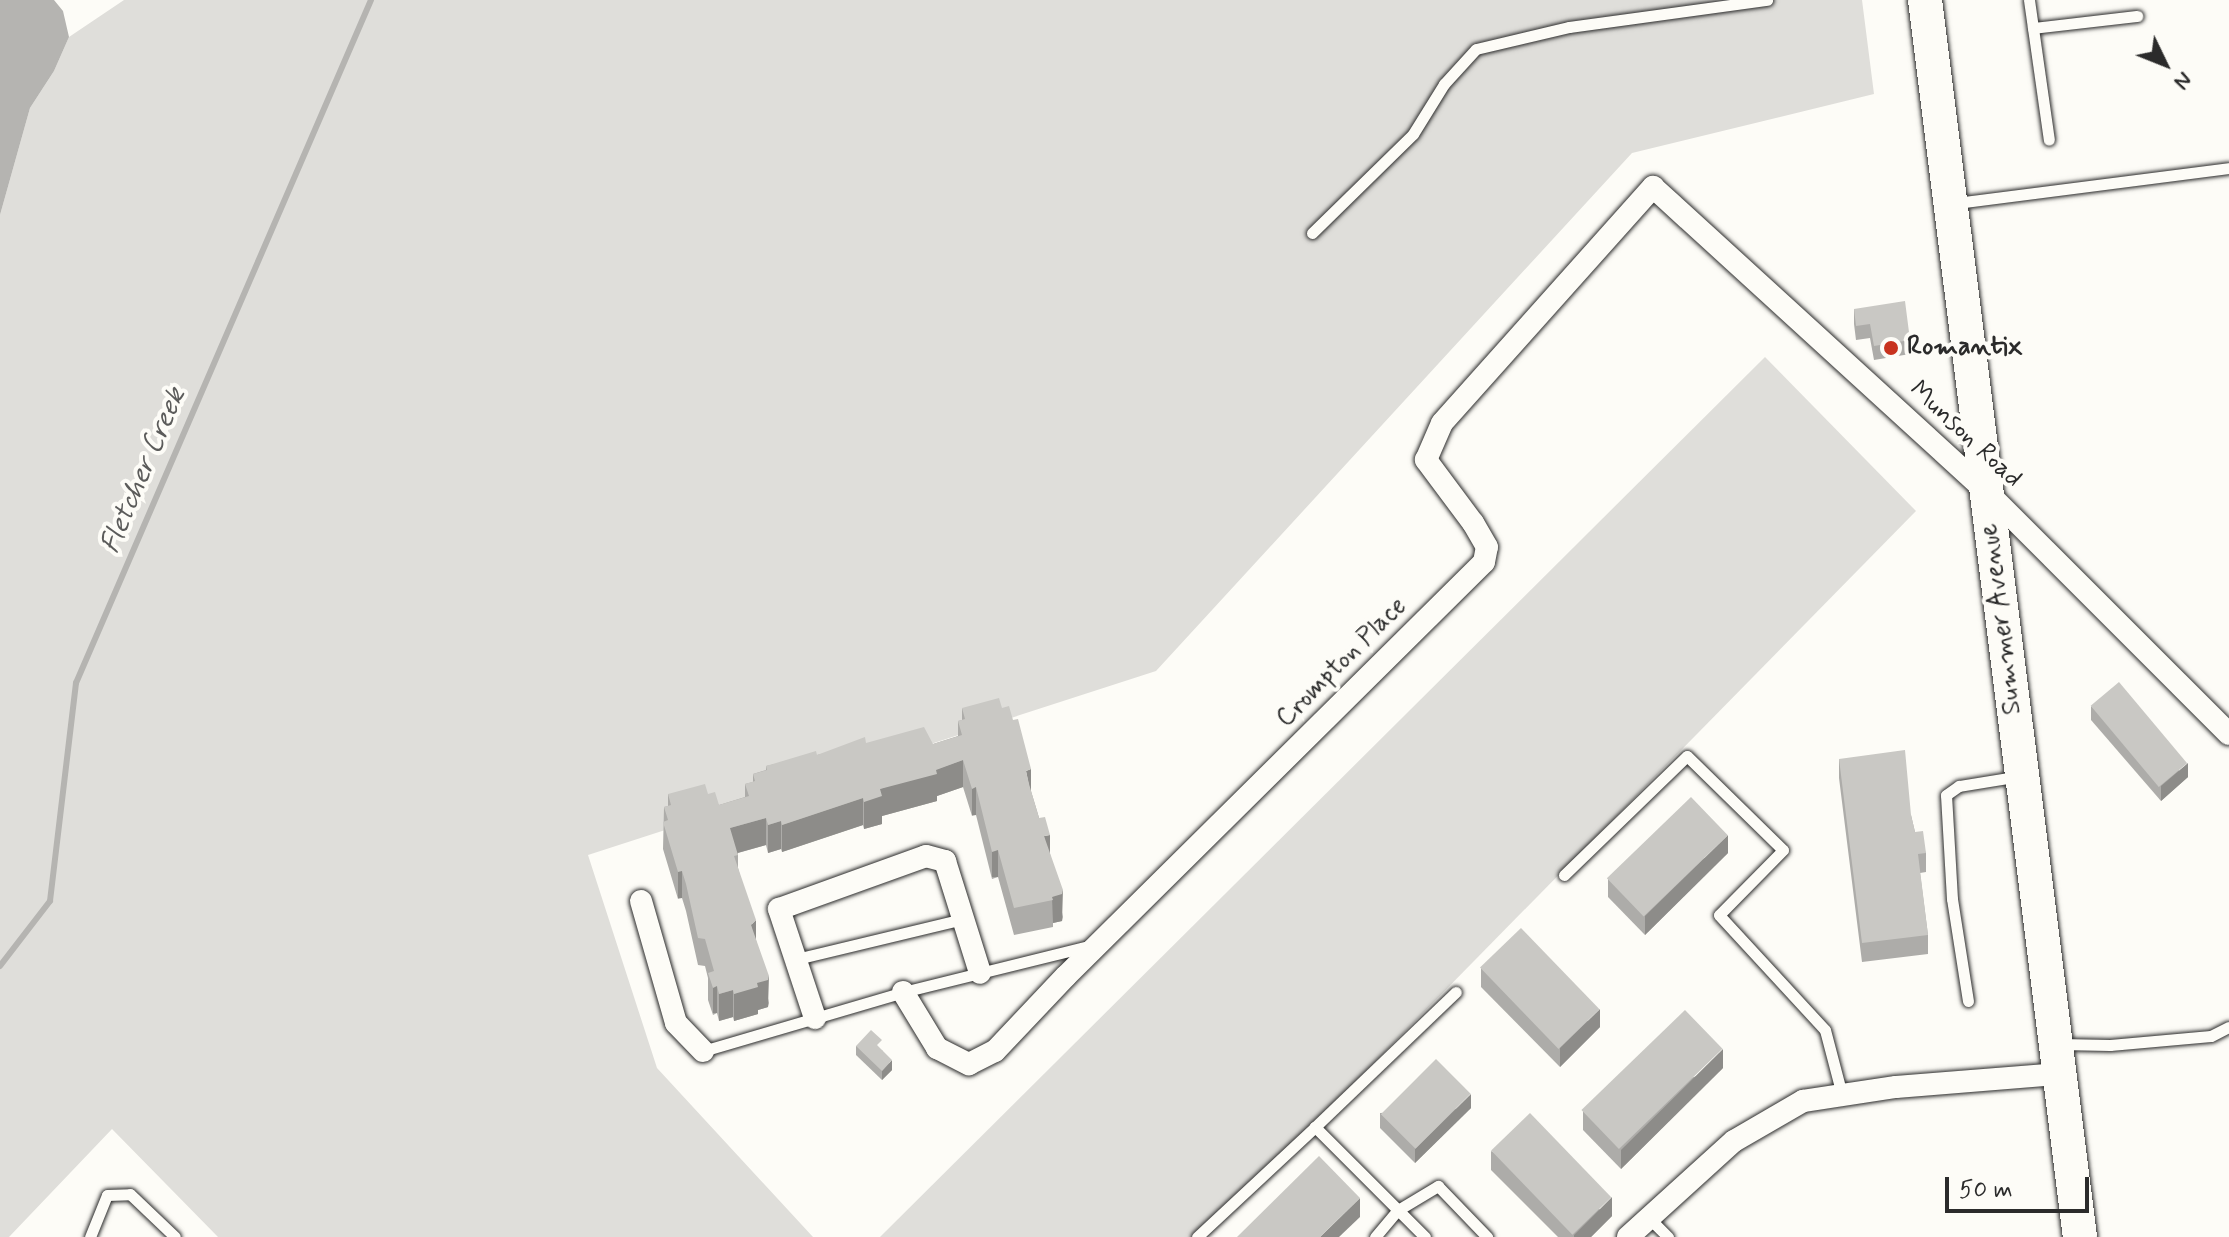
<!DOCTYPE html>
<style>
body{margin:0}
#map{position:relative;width:2229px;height:1237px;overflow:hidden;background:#fdfcf7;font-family:Mynerve,sans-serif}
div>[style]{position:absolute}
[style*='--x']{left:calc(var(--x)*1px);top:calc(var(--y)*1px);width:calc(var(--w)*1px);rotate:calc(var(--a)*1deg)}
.green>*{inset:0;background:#dfdeda}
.water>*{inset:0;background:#b5b4b1}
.stream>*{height:6px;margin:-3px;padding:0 3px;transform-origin:3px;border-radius:3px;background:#b5b4b1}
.roads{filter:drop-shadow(0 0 2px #2b2b2b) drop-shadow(0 0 2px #2b2b2b)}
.service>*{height:11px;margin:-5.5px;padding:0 5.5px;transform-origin:5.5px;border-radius:5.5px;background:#fdfcf7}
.minor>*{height:22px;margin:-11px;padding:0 11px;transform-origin:11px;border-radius:11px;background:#fdfcf7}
.primary>*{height:34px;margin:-17px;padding:0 17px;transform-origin:17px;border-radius:17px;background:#fdfcf7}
.wall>*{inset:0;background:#adaca9}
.shaded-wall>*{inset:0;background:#8d8c89;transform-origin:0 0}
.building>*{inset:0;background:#c9c8c4;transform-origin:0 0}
.dots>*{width:22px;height:22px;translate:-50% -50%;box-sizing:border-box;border:4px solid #fdfcf7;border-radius:50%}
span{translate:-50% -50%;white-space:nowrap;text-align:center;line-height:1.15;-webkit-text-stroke:8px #fdfcf7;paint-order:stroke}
.poi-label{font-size:26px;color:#2b2b2b;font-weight:700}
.left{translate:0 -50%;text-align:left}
.street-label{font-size:26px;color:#2b2b2b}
.water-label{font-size:28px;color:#5b5b5a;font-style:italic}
.north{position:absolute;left:2125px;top:24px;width:80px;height:80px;-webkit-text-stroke:6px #fdfcf7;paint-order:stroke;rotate:133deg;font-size:22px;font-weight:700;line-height:32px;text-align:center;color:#2b2b2b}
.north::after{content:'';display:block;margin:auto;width:28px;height:36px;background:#2b2b2b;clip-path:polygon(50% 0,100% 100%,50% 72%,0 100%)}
.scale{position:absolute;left:1945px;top:1177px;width:144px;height:36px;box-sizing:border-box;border:4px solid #2b2b2b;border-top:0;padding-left:10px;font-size:24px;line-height:28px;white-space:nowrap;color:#2b2b2b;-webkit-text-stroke:6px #fdfcf7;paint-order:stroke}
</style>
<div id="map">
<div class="green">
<i style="clip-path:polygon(124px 0,1862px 0,1874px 94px,1632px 153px,1156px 671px,588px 855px,657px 1068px,813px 1237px,218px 1237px,112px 1129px,9px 1237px,0 1237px,0 215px,30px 108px,54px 71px,69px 37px)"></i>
<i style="clip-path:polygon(1765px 357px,1916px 511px,1203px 1237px,880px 1237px)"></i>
</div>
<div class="water">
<i style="clip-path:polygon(0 0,54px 0,63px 11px,69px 37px,54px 71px,30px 108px,0 215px)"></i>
</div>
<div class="stream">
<i style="--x:0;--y:966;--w:82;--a:-52.4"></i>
<i style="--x:50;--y:901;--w:220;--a:-83.2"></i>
<i style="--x:76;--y:683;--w:744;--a:-66.64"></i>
</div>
<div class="roads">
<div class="service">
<i style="--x:2029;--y:0;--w:141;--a:81.9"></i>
<i style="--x:2033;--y:28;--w:105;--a:-6.6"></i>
<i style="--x:1956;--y:203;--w:275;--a:-7.3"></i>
<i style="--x:1312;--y:233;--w:141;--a:-44.4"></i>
<i style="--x:1413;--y:134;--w:59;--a:-58.2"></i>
<i style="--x:1444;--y:84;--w:47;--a:-47.6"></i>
<i style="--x:1476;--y:49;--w:96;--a:-13.3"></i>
<i style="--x:1569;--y:27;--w:200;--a:-7.8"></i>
<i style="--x:1564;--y:875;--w:171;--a:-44.1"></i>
<i style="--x:1687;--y:756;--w:134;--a:44.4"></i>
<i style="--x:1783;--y:850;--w:91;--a:134.6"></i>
<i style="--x:1719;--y:915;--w:156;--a:47.3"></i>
<i style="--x:1825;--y:1030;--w:67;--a:75.3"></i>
<i style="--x:796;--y:959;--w:172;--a:-13.5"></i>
<i style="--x:1968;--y:1001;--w:103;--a:-98.9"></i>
<i style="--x:1952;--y:899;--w:104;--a:-93.3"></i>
<i style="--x:1946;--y:795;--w:16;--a:-35"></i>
<i style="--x:1959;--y:786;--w:62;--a:-9.3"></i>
<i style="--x:2060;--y:1044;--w:50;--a:1.1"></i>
<i style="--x:2110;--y:1045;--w:101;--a:-5.1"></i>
<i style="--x:2211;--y:1036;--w:20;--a:-27"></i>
<i style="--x:703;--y:1051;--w:209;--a:-16.4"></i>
<i style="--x:903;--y:992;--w:192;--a:-13.9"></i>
<i style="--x:1649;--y:1218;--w:27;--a:45"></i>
<i style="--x:90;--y:1237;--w:45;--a:-68"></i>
<i style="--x:107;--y:1195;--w:23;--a:-2"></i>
<i style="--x:130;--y:1194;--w:62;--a:43.7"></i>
<i style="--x:1197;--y:1237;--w:161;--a:-43"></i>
<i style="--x:1375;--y:1237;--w:35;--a:-50"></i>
<i style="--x:1398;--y:1210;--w:47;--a:-31"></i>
<i style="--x:1438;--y:1186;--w:71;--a:46.1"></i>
<i style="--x:1425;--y:1237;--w:156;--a:-135"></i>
<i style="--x:1315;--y:1127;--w:195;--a:-43.8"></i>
</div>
<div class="minor">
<i style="--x:641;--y:901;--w:127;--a:74"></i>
<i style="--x:676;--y:1023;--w:39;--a:46"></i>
<i style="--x:903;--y:992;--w:66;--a:58.7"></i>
<i style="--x:937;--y:1048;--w:36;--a:27"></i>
<i style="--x:969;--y:1064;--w:29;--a:-27"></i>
<i style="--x:995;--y:1051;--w:103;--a:-46.6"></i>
<i style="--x:1066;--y:976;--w:588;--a:-44.72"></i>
<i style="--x:1484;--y:562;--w:15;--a:-79"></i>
<i style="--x:1487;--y:547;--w:28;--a:-120"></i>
<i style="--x:1473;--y:523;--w:79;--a:-126.7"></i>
<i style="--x:1426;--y:460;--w:40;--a:-66.6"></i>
<i style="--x:1442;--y:423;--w:317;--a:-48.2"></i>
<i style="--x:1653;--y:187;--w:452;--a:42.4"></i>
<i style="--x:1987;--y:492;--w:342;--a:45"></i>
<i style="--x:815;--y:1018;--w:115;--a:-108.3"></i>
<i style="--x:779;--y:909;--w:156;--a:-19.8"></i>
<i style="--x:926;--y:856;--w:20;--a:15"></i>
<i style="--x:945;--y:861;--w:117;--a:72.6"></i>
<i style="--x:1628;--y:1237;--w:143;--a:-42.2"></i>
<i style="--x:1734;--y:1141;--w:80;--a:-30.1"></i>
<i style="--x:1803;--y:1101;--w:94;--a:-8.6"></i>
<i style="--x:1896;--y:1087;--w:164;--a:-4.6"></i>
</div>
<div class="primary">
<i style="--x:1925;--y:0;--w:1247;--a:82.86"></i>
</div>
</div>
<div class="wall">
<i style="clip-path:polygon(1854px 309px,1910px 340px,1910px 354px,1874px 360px,1870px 338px,1856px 340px,1854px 324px)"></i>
<i style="clip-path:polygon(2091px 706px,2188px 777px,2161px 801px,2091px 720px)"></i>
<i style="clip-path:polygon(962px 708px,1031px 791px,1050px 854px,1063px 917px,1062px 921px,1053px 923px,1053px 927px,1014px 935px,998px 877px,992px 879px,976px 815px,972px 816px,963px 787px,937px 796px,937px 801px,882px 816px,882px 824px,864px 829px,863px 825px,782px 852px,781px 849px,768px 853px,766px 845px,738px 853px,738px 868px,756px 940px,769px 1003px,768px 1007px,758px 1010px,758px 1014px,734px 1021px,733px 1017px,719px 1021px,717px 1013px,713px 1015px,708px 1000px,708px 978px,705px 966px,698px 965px,686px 911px,682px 898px,678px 899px,663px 849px,664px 807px,668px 806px,668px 794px,708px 794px,719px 805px,745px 797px,745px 784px,753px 782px,753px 774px,766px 770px,766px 766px,817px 755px,866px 743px,933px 744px,958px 736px,958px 721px,962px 720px)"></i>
<i style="clip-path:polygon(1839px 759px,1911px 815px,1915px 832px,1926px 853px,1926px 872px,1920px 873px,1928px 935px,1928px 954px,1862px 962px,1839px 778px)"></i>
<i style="clip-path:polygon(1728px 853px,1645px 935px,1608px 897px,1608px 879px)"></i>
<i style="clip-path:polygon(1481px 968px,1600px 1027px,1560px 1067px,1481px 987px)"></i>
<i style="clip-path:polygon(856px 1046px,882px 1050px,892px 1070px,882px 1080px,856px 1055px)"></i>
<i style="clip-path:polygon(1723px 1068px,1621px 1169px,1583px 1130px,1583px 1111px)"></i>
<i style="clip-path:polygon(1471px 1108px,1415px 1163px,1380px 1128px,1380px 1113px)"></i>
<i style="clip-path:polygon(1491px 1151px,1612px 1216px,1591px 1237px,1558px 1237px,1491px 1170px)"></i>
</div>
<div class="shaded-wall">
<i style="clip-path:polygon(963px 760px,963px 787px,937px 796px,937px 801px,882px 816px,882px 824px,864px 829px,864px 802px,880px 789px)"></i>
<i style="clip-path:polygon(2188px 763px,2188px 777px,2161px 801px,2161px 786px)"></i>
<i style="clip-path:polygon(1031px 769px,1031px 796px,1026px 771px)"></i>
<i style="left:976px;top:787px;width:28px;height:4px;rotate:90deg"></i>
<i style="clip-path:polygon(863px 798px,863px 825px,782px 852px,782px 825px)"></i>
<i style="clip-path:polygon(766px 818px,766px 845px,730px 855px,730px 828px)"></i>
<i style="clip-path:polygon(781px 821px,781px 849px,768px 853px,768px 825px)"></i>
<i style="clip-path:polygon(1050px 835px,1050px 862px,1044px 836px)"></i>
<i style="clip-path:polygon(1728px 835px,1728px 853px,1645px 935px,1645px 916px)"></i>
<i style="left:998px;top:850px;width:27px;height:6px;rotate:90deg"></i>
<i style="left:682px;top:871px;width:27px;height:4px;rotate:90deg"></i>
<i style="clip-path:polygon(1063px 890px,1062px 921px,1053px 923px,1052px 897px)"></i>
<i style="clip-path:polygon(756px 920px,756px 947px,751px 925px)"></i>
<i style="clip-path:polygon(769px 976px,768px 1007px,758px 1010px,758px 1014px,734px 1021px,734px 994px)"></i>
<i style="left:717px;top:986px;width:27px;height:4px;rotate:90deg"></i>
<i style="clip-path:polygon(733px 990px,733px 1017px,719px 1021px,719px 994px)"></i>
<i style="clip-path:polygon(1600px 1009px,1600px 1027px,1560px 1067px,1560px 1048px)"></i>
<i style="clip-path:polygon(1723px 1049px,1723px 1068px,1621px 1169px,1621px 1150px)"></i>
<i style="clip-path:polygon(892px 1060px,892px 1070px,882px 1080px,882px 1071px)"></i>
<i style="clip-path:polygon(1471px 1094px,1471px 1108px,1415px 1163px,1415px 1149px)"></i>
<i style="clip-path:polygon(1612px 1197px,1612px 1216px,1591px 1237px,1574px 1237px,1574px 1235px)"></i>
<i style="clip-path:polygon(1360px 1198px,1360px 1217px,1339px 1237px,1320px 1237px)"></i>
</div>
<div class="building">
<i style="clip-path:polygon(1905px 301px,1910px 340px,1874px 346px,1870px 324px,1856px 326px,1854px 309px)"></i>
<i style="left:2119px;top:682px;width:106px;height:37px;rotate:50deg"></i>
<i style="clip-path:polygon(999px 698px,1002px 708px,1009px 706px,1013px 720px,1018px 719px,1031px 769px,1026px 771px,1029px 784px,1039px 818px,1045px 817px,1050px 835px,1044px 836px,1063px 890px,1062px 894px,1052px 897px,1053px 900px,1014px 908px,998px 850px,992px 852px,976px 787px,972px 789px,963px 760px,936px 770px,937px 774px,880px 789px,882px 796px,864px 802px,863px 798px,782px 825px,781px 821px,768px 825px,766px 818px,730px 828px,738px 855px,734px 856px,756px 920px,751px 925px,769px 976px,768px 980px,757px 983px,758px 987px,734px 994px,733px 990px,719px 994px,717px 986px,713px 988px,708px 973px,714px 971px,705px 939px,698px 938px,686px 884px,682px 871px,678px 872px,663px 822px,668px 820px,664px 807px,671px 805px,668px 794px,705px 784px,708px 794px,715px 792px,719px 805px,749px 796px,745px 784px,755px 781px,753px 774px,767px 770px,766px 766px,816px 751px,817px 755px,865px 737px,866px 743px,924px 727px,933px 744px,962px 735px,958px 721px,965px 719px,962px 708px)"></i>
<i style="clip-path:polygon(1905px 750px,1911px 815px,1915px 832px,1923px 831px,1926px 853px,1918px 854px,1928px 935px,1862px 943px,1839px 759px)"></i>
<i style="left:1691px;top:797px;width:53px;height:117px;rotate:46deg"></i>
<i style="left:1521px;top:928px;width:113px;height:57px;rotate:46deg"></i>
<i style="left:1685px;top:1010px;width:54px;height:144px;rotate:46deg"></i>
<i style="clip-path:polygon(871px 1030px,882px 1040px,877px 1045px,892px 1060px,882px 1071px,856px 1046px)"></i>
<i style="left:1436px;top:1059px;width:49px;height:78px;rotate:45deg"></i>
<i style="left:1530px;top:1113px;width:117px;height:54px;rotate:46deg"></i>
<i style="clip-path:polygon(1319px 1156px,1360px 1198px,1320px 1237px,1237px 1237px)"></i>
</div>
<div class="dots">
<i style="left:1891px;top:348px;background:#c8321e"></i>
</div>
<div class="poi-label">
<span class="left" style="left:1907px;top:348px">Romantix</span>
</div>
<div class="street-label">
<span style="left:1965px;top:435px;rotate:43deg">Munson Road</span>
<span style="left:2002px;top:619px;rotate:-97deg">Summer Avenue</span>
<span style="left:1342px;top:663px;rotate:-45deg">Crompton Place</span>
</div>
<div class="water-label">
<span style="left:144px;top:471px;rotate:-67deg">Fletcher Creek</span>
</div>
<div class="north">N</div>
<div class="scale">50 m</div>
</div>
